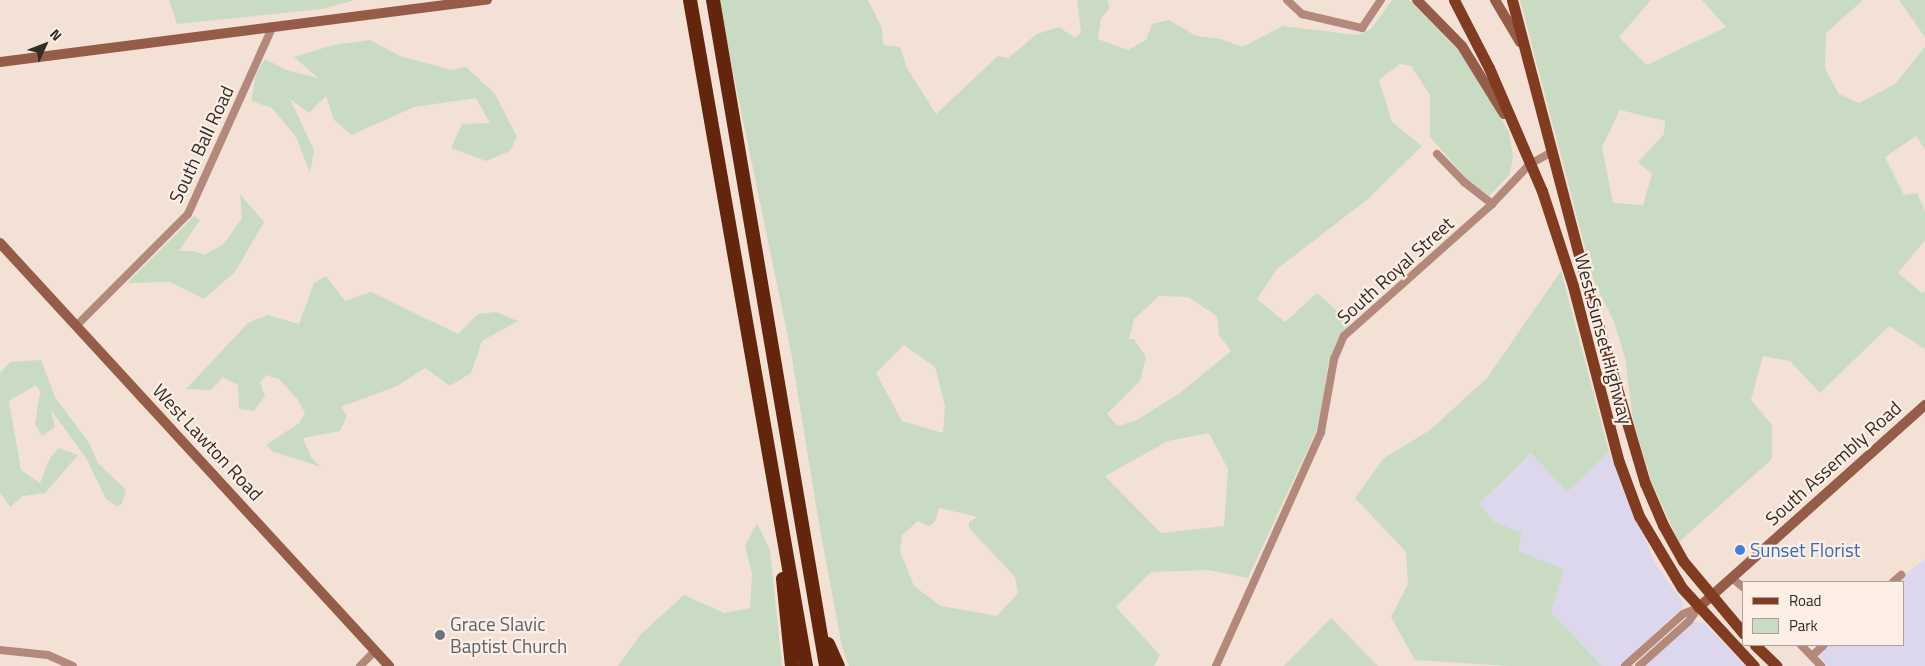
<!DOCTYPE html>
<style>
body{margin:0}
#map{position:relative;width:1925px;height:666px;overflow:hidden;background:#f3e1d5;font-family:"Titillium Web",sans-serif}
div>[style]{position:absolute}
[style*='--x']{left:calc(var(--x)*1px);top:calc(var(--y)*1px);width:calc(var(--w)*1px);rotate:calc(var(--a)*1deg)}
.commercial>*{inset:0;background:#ddd7ed}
.green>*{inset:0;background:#c9dcc3}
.street>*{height:8px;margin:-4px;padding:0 4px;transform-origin:4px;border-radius:4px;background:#b2897b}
.secondary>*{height:10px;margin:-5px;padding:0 5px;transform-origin:5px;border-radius:5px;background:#955c47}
.primary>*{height:11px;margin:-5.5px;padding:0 5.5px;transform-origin:5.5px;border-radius:5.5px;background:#803b21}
.highway>*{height:14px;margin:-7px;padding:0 7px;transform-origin:7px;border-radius:7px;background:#63260c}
.dots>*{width:14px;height:14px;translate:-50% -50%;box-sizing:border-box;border:2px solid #fdefe5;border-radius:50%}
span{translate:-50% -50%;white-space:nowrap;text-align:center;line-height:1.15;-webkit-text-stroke:4.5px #fdefe5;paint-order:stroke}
.street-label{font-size:19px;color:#322b26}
.shop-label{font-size:19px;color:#366cbe}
.left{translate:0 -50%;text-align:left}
.worship-label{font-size:19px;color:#5b616d}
.legend{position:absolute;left:1742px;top:581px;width:162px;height:65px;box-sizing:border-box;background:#fdefe5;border:1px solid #aca199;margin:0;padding:6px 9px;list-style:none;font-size:15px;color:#322b26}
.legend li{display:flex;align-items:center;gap:10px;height:25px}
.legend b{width:25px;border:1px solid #aca199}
.north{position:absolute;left:20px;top:20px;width:50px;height:50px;-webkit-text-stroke:4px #fdefe5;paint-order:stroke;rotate:47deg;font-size:14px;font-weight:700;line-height:20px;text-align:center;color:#322b26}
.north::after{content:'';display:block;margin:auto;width:18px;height:22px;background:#322b26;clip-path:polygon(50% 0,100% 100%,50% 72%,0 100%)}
</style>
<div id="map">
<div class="commercial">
<i style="clip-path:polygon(1609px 452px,1655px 563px,1682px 601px,1683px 607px,1620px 666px,1602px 666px,1551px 612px,1564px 569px,1518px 551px,1522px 533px,1495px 522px,1479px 504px,1531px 453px,1567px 492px)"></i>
<i style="clip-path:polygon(1925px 559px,1925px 666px,1828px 666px,1819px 656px,1827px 645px,1904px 645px,1904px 582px,1896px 582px)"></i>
<i style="clip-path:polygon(1695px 621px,1705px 624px,1746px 666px,1642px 666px)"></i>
</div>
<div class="green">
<i style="clip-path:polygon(169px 0,355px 0,323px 9px,177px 24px)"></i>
<i style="clip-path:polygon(evenodd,718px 0,868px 0,882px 28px,883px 45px,900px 47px,907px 68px,936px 114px,998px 56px,1008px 58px,1037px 34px,1059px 27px,1075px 38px,1081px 32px,1077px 0,1107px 0,1110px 8px,1101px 18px,1098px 39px,1128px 50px,1146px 40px,1152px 24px,1169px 20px,1196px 36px,1221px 39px,1242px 47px,1283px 26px,1356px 35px,1370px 30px,1392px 0,1409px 0,1465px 57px,1509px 132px,1513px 157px,1510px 174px,1489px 196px,1467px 179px,1430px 137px,1430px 95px,1411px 66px,1400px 64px,1379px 80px,1392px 122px,1422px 146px,1368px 199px,1277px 269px,1257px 299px,1285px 322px,1317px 293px,1351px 323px,1336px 342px,1328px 366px,1319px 425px,1248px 578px,1208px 570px,1151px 572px,1116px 607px,1160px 655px,1154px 666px,849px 666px,842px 647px,818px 518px,791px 352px,718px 0,1159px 296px,1188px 297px,1217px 316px,1219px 335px,1231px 351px,1180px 393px,1137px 420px,1118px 426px,1107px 414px,1140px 381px,1146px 357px,1134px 339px,1129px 339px,1134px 319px,1159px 296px,718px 0,904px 345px,935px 367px,945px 405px,943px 433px,902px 421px,876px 373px,904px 345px,718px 0,1209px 433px,1228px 469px,1224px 526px,1161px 533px,1105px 476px,1168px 441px,1209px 433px,718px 0,939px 508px,978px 517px,969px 522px,969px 528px,1015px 577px,1018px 593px,997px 616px,941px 606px,914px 586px,900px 551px,902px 535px,918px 521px,929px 526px,935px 522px,939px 508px)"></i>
<i style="clip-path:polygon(evenodd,1520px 0,1651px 0,1619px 37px,1647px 65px,1726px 27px,1702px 0,1863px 0,1826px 33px,1825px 69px,1839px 94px,1859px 103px,1895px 84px,1925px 47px,1925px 149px,1916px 136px,1885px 157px,1904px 195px,1917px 193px,1925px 211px,1925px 240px,1898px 273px,1922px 293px,1925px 291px,1925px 349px,1889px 326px,1820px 393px,1790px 361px,1763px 356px,1751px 400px,1772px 425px,1772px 459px,1679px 542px,1651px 481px,1633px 420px,1625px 357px,1613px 319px,1594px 282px,1520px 0,1620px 110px,1665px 121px,1664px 134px,1638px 162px,1652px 174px,1643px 205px,1613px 203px,1602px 147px,1620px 110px)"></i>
<i style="clip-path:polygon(1899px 0,1925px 0,1925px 37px)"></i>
<i style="clip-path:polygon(370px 40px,400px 56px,452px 70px,466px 67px,495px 94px,517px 137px,510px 151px,486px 161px,451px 148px,462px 124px,490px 123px,476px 98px,414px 107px,352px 135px,334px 120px,326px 96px,309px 113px,290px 99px,314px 150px,310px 173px,296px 137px,272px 108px,251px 101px,256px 74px,265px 59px,289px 71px,318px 78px,294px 57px,333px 45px)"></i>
<i style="clip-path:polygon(240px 194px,264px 222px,235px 272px,204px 299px,170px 282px,127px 283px,194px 216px,200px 220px,179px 251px,193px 251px,204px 255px,224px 244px,242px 218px)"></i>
<i style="clip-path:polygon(1561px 271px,1609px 452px,1567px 492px,1531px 453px,1479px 504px,1495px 522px,1522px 533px,1518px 551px,1564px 569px,1551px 612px,1602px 666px,1508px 666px,1415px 660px,1391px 617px,1408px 584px,1406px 552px,1355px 498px,1384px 458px,1430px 430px,1487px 378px)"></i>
<i style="clip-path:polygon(326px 276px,345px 301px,371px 292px,458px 334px,478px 314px,496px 312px,518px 321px,482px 341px,471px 373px,450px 386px,425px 368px,397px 386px,341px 407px,347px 416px,340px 431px,303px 438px,311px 457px,321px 467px,274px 452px,266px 445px,299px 423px,305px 413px,298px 400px,279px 379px,267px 375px,260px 382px,265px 396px,254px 411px,239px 409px,238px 385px,223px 377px,211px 390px,186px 389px,248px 323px,268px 315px,299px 324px,314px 283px)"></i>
<i style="clip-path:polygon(41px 360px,55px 397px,89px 443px,98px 463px,126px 490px,122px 504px,117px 506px,106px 499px,86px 458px,51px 410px,55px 427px,42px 436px,35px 424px,40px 392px,36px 385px,9px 401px,21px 470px,40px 483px,50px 458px,59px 448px,78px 455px,45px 493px,23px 496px,10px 507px,0 492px,0 373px,10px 362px)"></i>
<i style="clip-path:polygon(757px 523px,770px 550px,782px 666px,618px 666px,641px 634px,684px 595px,724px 613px,750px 608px,752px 574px,745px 546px)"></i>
<i style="clip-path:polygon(1331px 618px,1378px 666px,1284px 666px)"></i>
</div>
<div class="street">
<i style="--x:1287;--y:0;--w:21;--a:43"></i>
<i style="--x:1302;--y:14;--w:62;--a:13.1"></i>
<i style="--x:1362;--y:28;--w:34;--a:-56"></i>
<i style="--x:1437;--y:154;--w:39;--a:46"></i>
<i style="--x:1464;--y:182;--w:36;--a:38"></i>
<i style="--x:76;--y:326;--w:158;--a:-45"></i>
<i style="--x:188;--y:214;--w:206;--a:-65.7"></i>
<i style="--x:1733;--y:579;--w:14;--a:39"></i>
<i style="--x:1893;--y:582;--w:11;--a:-41"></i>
<i style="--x:1801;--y:645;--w:29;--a:46"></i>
<i style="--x:0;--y:650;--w:48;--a:5.9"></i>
<i style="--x:48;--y:655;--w:27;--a:24"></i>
<i style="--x:1812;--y:656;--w:16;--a:-43"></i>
<i style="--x:360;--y:666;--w:21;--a:-45"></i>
<i style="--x:1216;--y:666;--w:256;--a:-65.8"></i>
<i style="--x:1321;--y:432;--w:74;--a:-79.9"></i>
<i style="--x:1334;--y:359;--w:25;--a:-67"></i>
<i style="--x:1344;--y:336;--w:198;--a:-41.7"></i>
<i style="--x:1492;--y:204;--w:55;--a:-46.5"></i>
<i style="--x:1530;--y:164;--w:26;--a:-29"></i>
<i style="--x:1625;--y:666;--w:78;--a:-41.9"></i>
<i style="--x:1683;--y:614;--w:16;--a:-22"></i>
<i style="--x:1639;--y:666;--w:67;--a:-42"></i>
<i style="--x:1689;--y:621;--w:16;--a:-55"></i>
</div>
<div class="secondary">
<i style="--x:1417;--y:0;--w:64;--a:45.6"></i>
<i style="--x:1462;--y:46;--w:80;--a:58.3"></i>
<i style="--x:1495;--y:0;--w:49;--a:59.2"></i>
<i style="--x:0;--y:62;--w:491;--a:-7.3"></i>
<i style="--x:0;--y:243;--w:575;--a:47.4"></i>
<i style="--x:1698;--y:608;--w:305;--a:-41.8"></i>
</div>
<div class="primary">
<i style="--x:1454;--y:0;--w:76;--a:62.8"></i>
<i style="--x:1489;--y:68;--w:134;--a:66.7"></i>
<i style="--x:1542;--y:191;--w:100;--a:71.9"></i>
<i style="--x:1573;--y:286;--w:182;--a:75.4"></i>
<i style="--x:1619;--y:462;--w:58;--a:69.7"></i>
<i style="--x:1639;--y:516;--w:84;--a:59.2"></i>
<i style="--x:1682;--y:588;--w:106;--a:47.3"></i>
<i style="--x:1512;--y:0;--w:293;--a:75.3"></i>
<i style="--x:1586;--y:283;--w:209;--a:73.6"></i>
<i style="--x:1645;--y:483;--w:46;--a:66.8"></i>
<i style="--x:1663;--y:525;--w:41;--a:60.9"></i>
<i style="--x:1683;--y:561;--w:95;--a:50.1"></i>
<i style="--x:1755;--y:645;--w:30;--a:44"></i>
</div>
<div class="highway">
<i style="--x:690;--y:0;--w:676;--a:80.12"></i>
<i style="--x:713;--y:0;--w:676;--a:80.37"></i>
<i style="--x:783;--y:579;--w:87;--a:84.1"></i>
<i style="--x:828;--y:644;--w:24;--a:66"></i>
</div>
<div class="dots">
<i style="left:1740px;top:550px;background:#3f7fe0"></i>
<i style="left:440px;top:635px;background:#6b7280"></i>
</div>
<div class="street-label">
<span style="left:201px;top:144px;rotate:-65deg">South Ball Road</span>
<span style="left:1395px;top:270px;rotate:-42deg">South Royal Street</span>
<span style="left:1604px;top:339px;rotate:75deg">West Sunset Highway</span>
<span style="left:208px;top:442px;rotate:47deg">West Lawton Road</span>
<span style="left:1833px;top:463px;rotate:-42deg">South Assembly Road</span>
</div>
<div class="shop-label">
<span class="left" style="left:1750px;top:550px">Sunset Florist</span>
</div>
<div class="worship-label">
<span class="left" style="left:450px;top:635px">Grace Slavic<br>Baptist Church</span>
</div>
<ul class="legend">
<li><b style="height:6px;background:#803b21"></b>Road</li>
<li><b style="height:14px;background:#c9dcc3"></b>Park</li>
</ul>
<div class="north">N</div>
</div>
